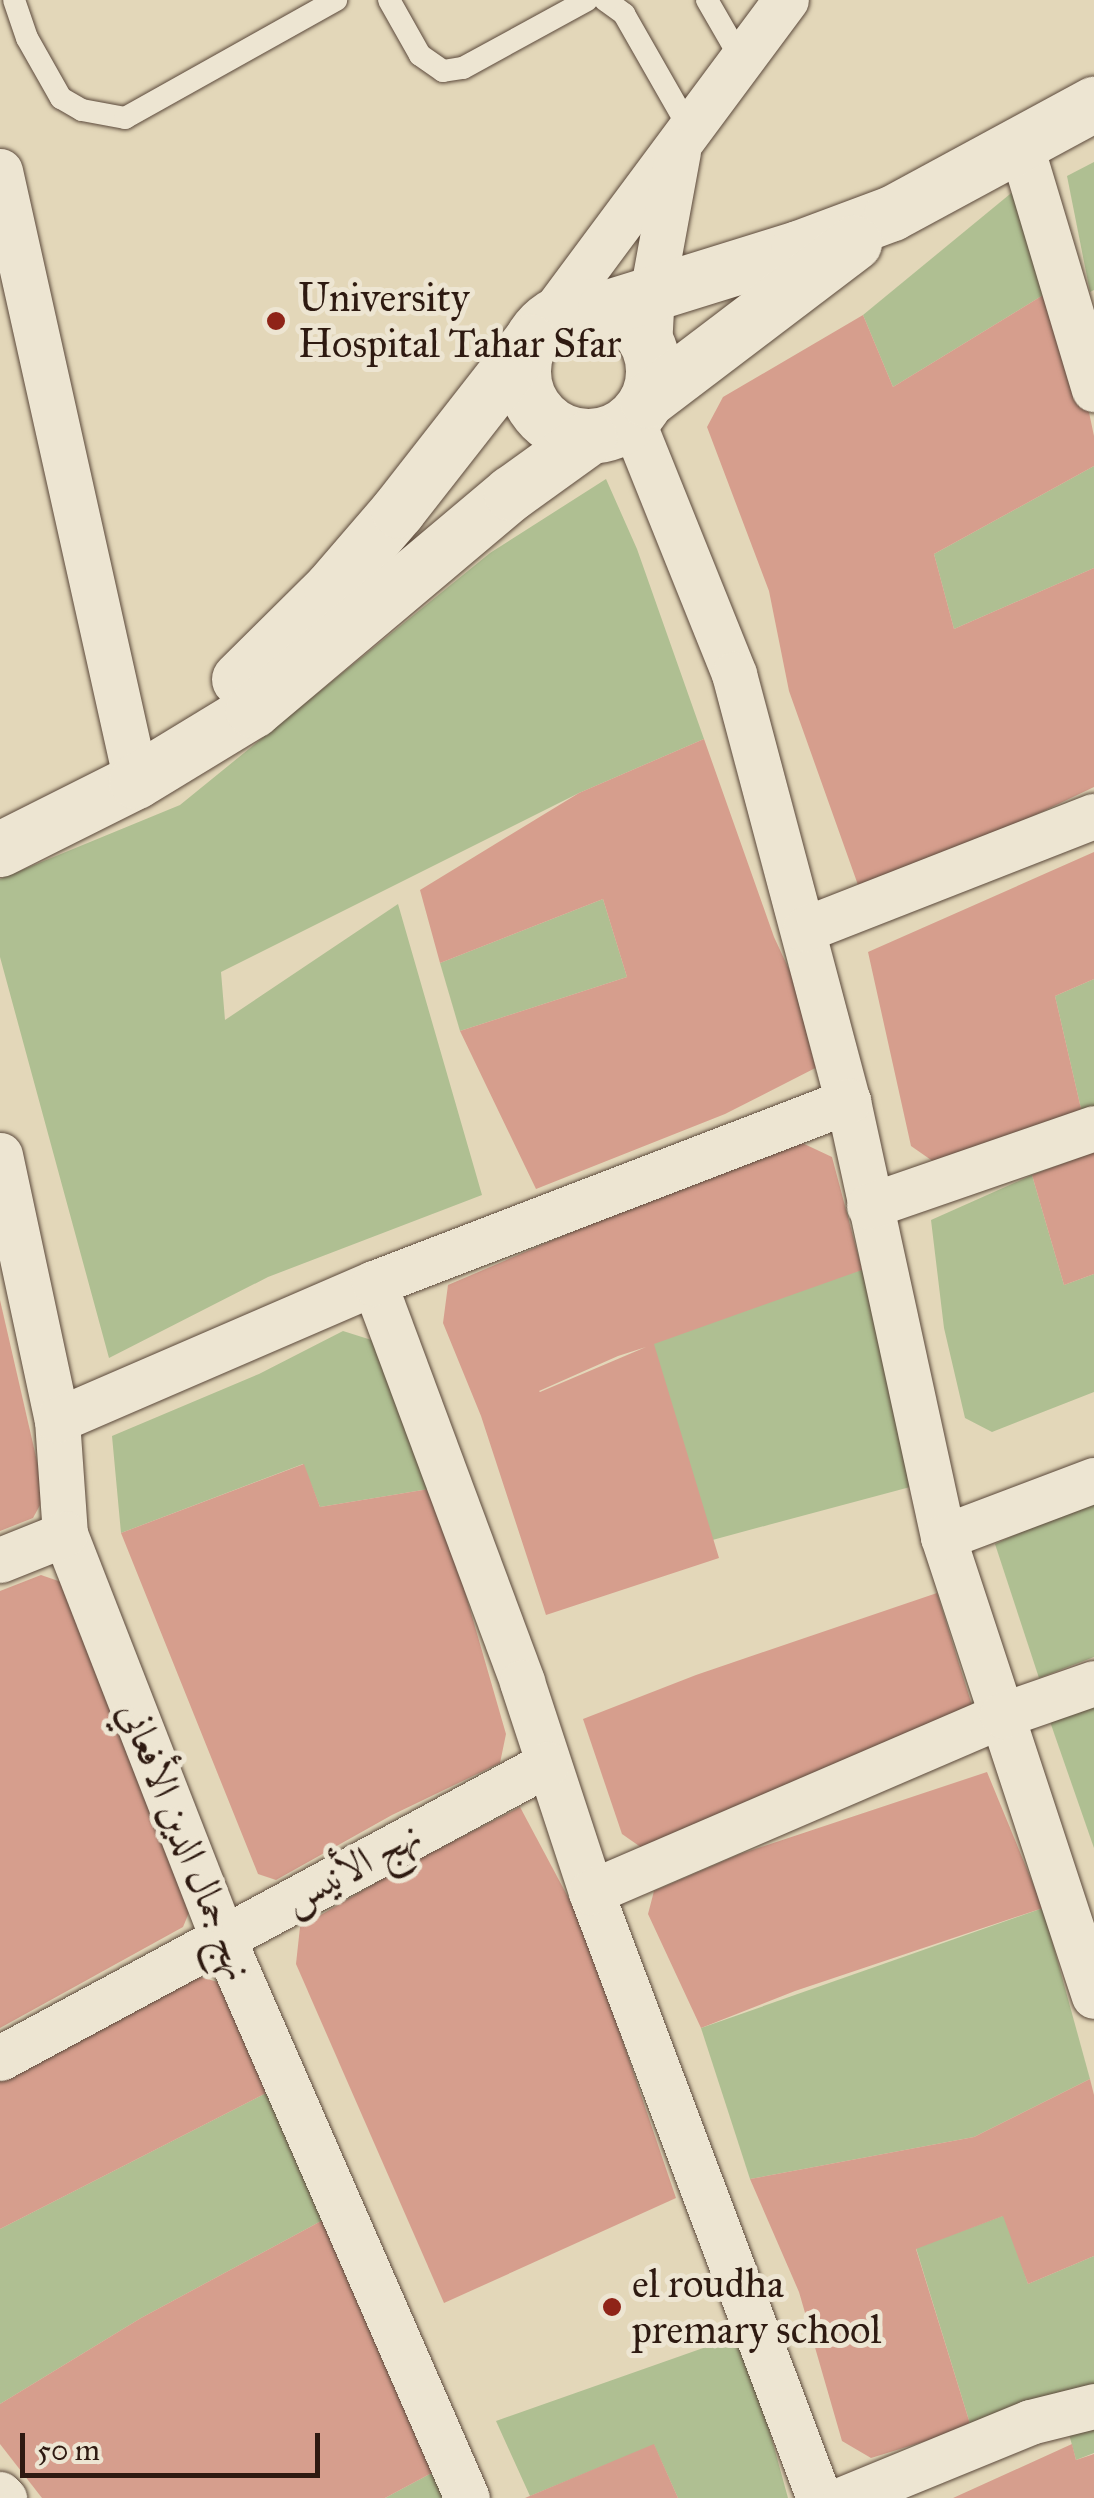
<!DOCTYPE html>
<meta charset="utf-8">
<style>
body{margin:0}
#map{position:relative;width:1094px;height:2498px;overflow:hidden;background:#e3d7b9;font-family:"IM FELL Great Primer",Amiri,serif}
div>[style]{position:absolute}
[style*='--x']{left:calc(var(--x)*1px);top:calc(var(--y)*1px);width:calc(var(--w)*1px);rotate:calc(var(--a)*1deg)}
.green>*{inset:0;background:#afbf92;transform-origin:0 0}
.building>*{inset:0;background:#d69e8d}
.roads{filter:drop-shadow(0 0 2px #5b493b) drop-shadow(0 0 2px #5b493b)}
.service>*{height:22px;margin:-11px;padding:0 11px;transform-origin:11px;border-radius:11px;background:#ede5d2}
.minor>*{height:45px;margin:-22.5px;padding:0 22.5px;transform-origin:22.5px;border-radius:22.5px;background:#ede5d2}
.tertiary>*{height:55px;margin:-27.5px;padding:0 27.5px;transform-origin:27.5px;border-radius:27.5px;background:#ede5d2}
.tertiary>.ring{margin:-27.5px;padding:0;box-sizing:content-box;background:none;border:55px solid #ede5d2;border-radius:50%}
.dots>*{width:28px;height:28px;translate:-50% -50%;box-sizing:border-box;border:5px solid #ede5d2;border-radius:50%}
span{translate:-50% -50%;white-space:nowrap;text-align:center;line-height:1.15;-webkit-text-stroke:10px #ede5d2;paint-order:stroke}
.poi-label{font-size:40px;color:#2e1a11}
.left{translate:0 -50%;text-align:left}
.street-label{font-size:40px;color:#2e1a11}
.scale{position:absolute;left:20px;top:2433px;width:300px;height:45px;box-sizing:border-box;border:5px solid #2e1a11;border-top:0;padding-left:12px;font-size:30px;line-height:35px;white-space:nowrap;color:#2e1a11;-webkit-text-stroke:8px #ede5d2;paint-order:stroke}
</style>
<div id="map">
<div class="green">
<i style="clip-path:polygon(1094px 162px,1094px 290px,1090px 292px,1067px 176px)"></i>
<i style="clip-path:polygon(1021px 185px,1053px 289px,893px 387px,863px 315px)"></i>
<i style="clip-path:polygon(1094px 466px,1094px 568px,954px 629px,934px 554px)"></i>
<i style="clip-path:polygon(606px 479px,637px 549px,704px 739px,579px 793px,221px 972px,225px 1020px,398px 904px,482px 1195px,268px 1277px,109px 1358px,0 957px,0 879px,180px 805px,490px 553px)"></i>
<i style="clip-path:polygon(603px 899px,627px 977px,460px 1031px,440px 963px)"></i>
<i style="clip-path:polygon(1094px 979px,1094px 1109px,1082px 1113px,1055px 996px)"></i>
<i style="clip-path:polygon(1032px 1175px,1064px 1285px,1094px 1274px,1094px 1392px,992px 1432px,965px 1418px,944px 1328px,931px 1220px)"></i>
<i style="left:862px;top:1270px;width:222px;height:221px;rotate:75deg"></i>
<i style="clip-path:polygon(343px 1331px,381px 1343px,435px 1488px,320px 1507px,303px 1464px,121px 1533px,112px 1436px,259px 1374px)"></i>
<i style="clip-path:polygon(1094px 1499px,1094px 1657px,1039px 1678px,995px 1544px)"></i>
<i style="clip-path:polygon(1094px 1695px,1094px 1848px,1047px 1713px)"></i>
<i style="clip-path:polygon(1043px 1908px,1090px 2079px,974px 2137px,750px 2179px,701px 2028px)"></i>
<i style="clip-path:polygon(272px 2090px,323px 2220px,141px 2318px,0 2404px,0 2229px)"></i>
<i style="clip-path:polygon(1005px 2215px,1028px 2284px,1094px 2256px,1094px 2453px,1076px 2460px,1058px 2393px,971px 2427px,916px 2248px)"></i>
<i style="clip-path:polygon(743px 2334px,788px 2498px,678px 2498px,654px 2445px,530px 2496px,496px 2421px)"></i>
<i style="clip-path:polygon(439px 2469px,453px 2498px,385px 2498px)"></i>
</div>
<div class="building">
<i style="clip-path:polygon(1053px 289px,1083px 384px,1094px 436px,1094px 466px,934px 554px,954px 629px,1094px 568px,1094px 787px,1004px 830px,858px 885px,789px 691px,769px 591px,707px 427px,723px 397px,863px 315px,893px 387px)"></i>
<i style="clip-path:polygon(704px 739px,774px 937px,831px 1060px,725px 1114px,536px 1189px,460px 1031px,627px 977px,603px 899px,440px 963px,420px 890px,579px 793px)"></i>
<i style="clip-path:polygon(1094px 852px,1094px 979px,1055px 996px,1082px 1113px,934px 1162px,911px 1146px,868px 952px)"></i>
<i style="clip-path:polygon(evenodd,800px 1142px,832px 1157px,862px 1270px,654px 1344px,719px 1558px,546px 1615px,481px 1416px,443px 1323px,448px 1285px,677px 1187px,800px 1142px,646px 1347px,540px 1392px,539px 1391px,618px 1356px,646px 1347px)"></i>
<i style="clip-path:polygon(1094px 1152px,1094px 1274px,1064px 1285px,1032px 1175px)"></i>
<i style="clip-path:polygon(0 1300px,45px 1496px,33px 1518px,0 1531px)"></i>
<i style="clip-path:polygon(304px 1464px,320px 1507px,435px 1488px,506px 1734px,500px 1763px,392px 1815px,276px 1880px,258px 1874px,121px 1533px)"></i>
<i style="clip-path:polygon(41px 1575px,70px 1585px,193px 1903px,183px 1927px,0 2028px,0 1591px)"></i>
<i style="clip-path:polygon(937px 1593px,976px 1718px,642px 1848px,622px 1834px,583px 1719px,696px 1675px)"></i>
<i style="clip-path:polygon(987px 1772px,1043px 1908px,795px 1991px,701px 2028px,648px 1914px,654px 1891px,740px 1854px)"></i>
<i style="clip-path:polygon(520px 1807px,584px 1927px,676px 2198px,444px 2303px,296px 1964px,300px 1927px,405px 1866px)"></i>
<i style="clip-path:polygon(200px 1977px,232px 1986px,272px 2090px,0 2229px,0 2077px)"></i>
<i style="clip-path:polygon(1090px 2079px,1094px 2095px,1094px 2256px,1028px 2284px,1003px 2216px,916px 2249px,971px 2427px,871px 2458px,842px 2441px,799px 2292px,750px 2179px,974px 2137px)"></i>
<i style="clip-path:polygon(323px 2220px,439px 2469px,385px 2498px,42px 2498px,0 2444px,0 2404px,141px 2318px)"></i>
<i style="clip-path:polygon(654px 2444px,678px 2498px,525px 2498px)"></i>
<i style="clip-path:polygon(1072px 2444px,1076px 2460px,1094px 2454px,1094px 2498px,953px 2498px)"></i>
</div>
<div class="roads">
<div class="service">
<i style="--x:14;--y:0;--w:40;--a:71.1"></i>
<i style="--x:27;--y:38;--w:69;--a:60.5"></i>
<i style="--x:61;--y:98;--w:24;--a:30"></i>
<i style="--x:82;--y:110;--w:44;--a:10.5"></i>
<i style="--x:125;--y:118;--w:242;--a:-29.2"></i>
<i style="--x:389;--y:0;--w:63;--a:60.6"></i>
<i style="--x:420;--y:55;--w:28;--a:35"></i>
<i style="--x:443;--y:71;--w:20;--a:-9"></i>
<i style="--x:463;--y:68;--w:141;--a:-28.7"></i>
<i style="--x:605;--y:0;--w:24;--a:36"></i>
<i style="--x:624;--y:14;--w:131;--a:60.3"></i>
<i style="--x:707;--y:0;--w:68;--a:60"></i>
</div>
<div class="minor">
<i style="--x:1020;--y:143;--w:257;--a:73.3"></i>
<i style="--x:0;--y:171;--w:625;--a:77.43"></i>
<i style="--x:548;--y:320;--w:399;--a:-53.4"></i>
<i style="--x:649;--y:346;--w:53;--a:-86.8"></i>
<i style="--x:652;--y:293;--w:144;--a:-79.6"></i>
<i style="--x:632;--y:420;--w:274;--a:68.1"></i>
<i style="--x:734;--y:674;--w:442;--a:75.1"></i>
<i style="--x:848;--y:1101;--w:446;--a:77.7"></i>
<i style="--x:943;--y:1537;--w:483;--a:71.8"></i>
<i style="--x:805;--y:929;--w:310;--a:-21.4"></i>
<i style="--x:0;--y:1155;--w:271;--a:77.9"></i>
<i style="--x:57;--y:1420;--w:114;--a:86"></i>
<i style="--x:65;--y:1534;--w:432;--a:68.7"></i>
<i style="--x:222;--y:1936;--w:613;--a:66.45"></i>
<i style="--x:869;--y:1206;--w:238;--a:-19.1"></i>
<i style="--x:374;--y:1283;--w:426;--a:69.6"></i>
<i style="--x:522;--y:1682;--w:221;--a:71.8"></i>
<i style="--x:591;--y:1892;--w:647;--a:69.38"></i>
<i style="--x:57;--y:1420;--w:345;--a:-23.4"></i>
<i style="--x:374;--y:1283;--w:508;--a:-21.01"></i>
<i style="--x:943;--y:1537;--w:161;--a:-20.7"></i>
<i style="--x:0;--y:1560;--w:70;--a:-21.8"></i>
<i style="--x:591;--y:1892;--w:447;--a:-23.3"></i>
<i style="--x:1002;--y:1715;--w:97;--a:-19.2"></i>
<i style="--x:0;--y:2058;--w:621;--a:-28.26"></i>
<i style="--x:0;--y:2494;--w:6;--a:45"></i>
<i style="--x:845;--y:2498;--w:200;--a:-22.3"></i>
<i style="--x:1030;--y:2422;--w:66;--a:-14"></i>
</div>
<div class="tertiary">
<i class="ring" style="left:523px;top:306px;width:75px;height:75px"></i>
<i style="--x:605;--y:308;--w:202;--a:-17.3"></i>
<i style="--x:798;--y:248;--w:100;--a:-20.4"></i>
<i style="--x:892;--y:213;--w:230;--a:-28.4"></i>
<i style="--x:647;--y:400;--w:260;--a:-37.2"></i>
<i style="--x:239;--y:679;--w:129;--a:-44.7"></i>
<i style="--x:331;--y:588;--w:103;--a:-49.3"></i>
<i style="--x:398;--y:510;--w:214;--a:-52"></i>
<i style="--x:0;--y:849;--w:152;--a:-26.6"></i>
<i style="--x:136;--y:781;--w:137;--a:-31.3"></i>
<i style="--x:253;--y:710;--w:337;--a:-40.1"></i>
<i style="--x:511;--y:493;--w:96;--a:-35.7"></i>
</div>
</div>
<div class="dots">
<i style="left:276px;top:321px;background:#8f2418"></i>
<i style="left:612px;top:2307px;background:#8f2418"></i>
</div>
<div class="poi-label">
<span class="left" style="left:298px;top:321px">University<br>Hospital Tahar Sfar</span>
<span class="left" style="left:632px;top:2307px">el roudha<br>premary school</span>
</div>
<div class="street-label">
<span style="left:186px;top:1841px;rotate:68deg">نهج جمال الدين الأفعاني</span>
<span style="left:352px;top:1867px;rotate:-28deg">نهج الأنيس</span>
</div>
<div class="scale">50 m</div>
</div>
